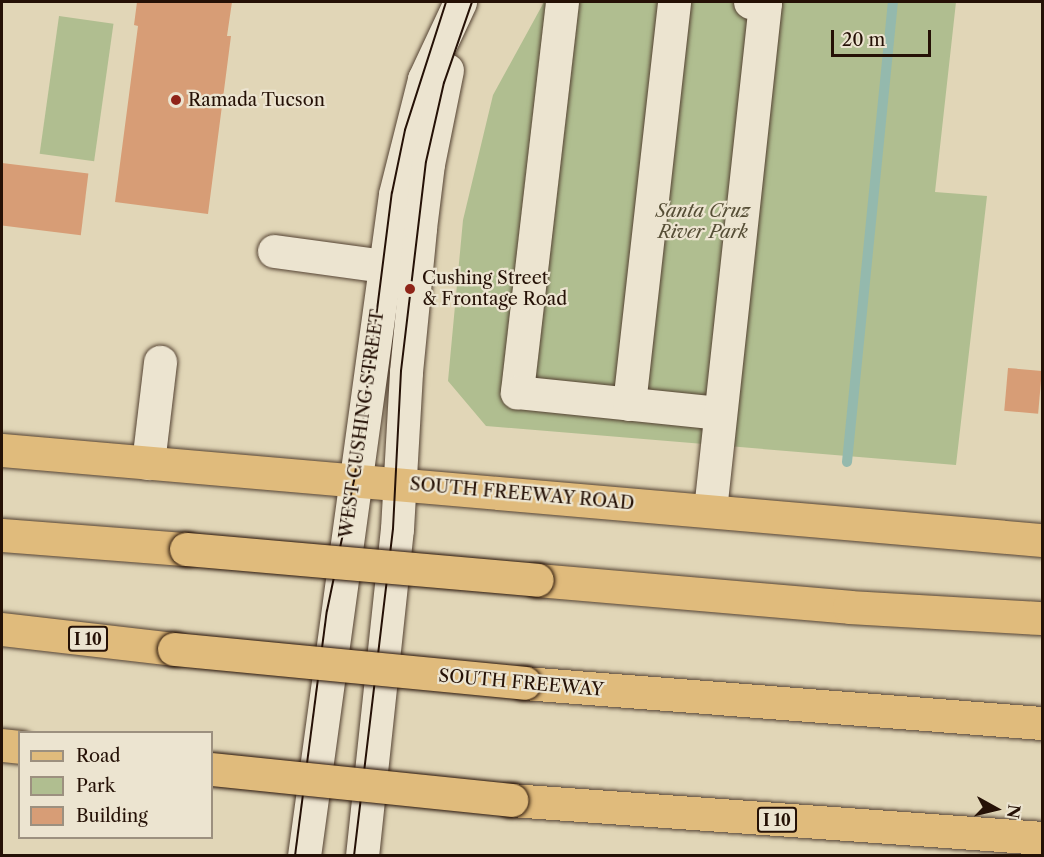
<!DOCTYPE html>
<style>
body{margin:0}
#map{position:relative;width:1044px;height:857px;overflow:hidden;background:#e1d6b7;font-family:"Libre Caslon Text",serif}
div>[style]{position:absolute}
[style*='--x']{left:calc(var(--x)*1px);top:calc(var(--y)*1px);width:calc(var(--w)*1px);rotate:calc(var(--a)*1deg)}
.green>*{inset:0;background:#b0be90;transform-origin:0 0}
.stream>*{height:10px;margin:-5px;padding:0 5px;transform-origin:5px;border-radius:5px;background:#94b9ad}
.building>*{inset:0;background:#d79d76;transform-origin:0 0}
.roads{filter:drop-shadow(0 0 2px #544232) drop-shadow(0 0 2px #544232)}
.minor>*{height:33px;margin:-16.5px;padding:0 16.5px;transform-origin:16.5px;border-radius:16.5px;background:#ece4d0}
.major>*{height:33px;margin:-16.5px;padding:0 16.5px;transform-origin:16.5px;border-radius:16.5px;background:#e0bb7c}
.highway>*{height:33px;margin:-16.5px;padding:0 16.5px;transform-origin:16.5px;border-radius:16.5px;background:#e0bb7c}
.tram>*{height:1.5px;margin:-0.75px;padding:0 0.75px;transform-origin:0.75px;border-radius:0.75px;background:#251106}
.bridges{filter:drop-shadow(0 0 2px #251106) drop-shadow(0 0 2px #251106)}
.highway-bridge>*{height:33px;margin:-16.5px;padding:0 16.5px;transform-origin:16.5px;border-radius:16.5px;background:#e0bb7c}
.dots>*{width:16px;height:16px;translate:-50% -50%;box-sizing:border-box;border:3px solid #ece4d0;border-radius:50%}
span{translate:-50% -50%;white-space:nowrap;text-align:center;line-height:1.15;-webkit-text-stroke:4.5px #ece4d0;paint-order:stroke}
.shield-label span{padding:2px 4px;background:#ece4d0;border:2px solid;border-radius:4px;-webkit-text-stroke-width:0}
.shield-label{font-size:16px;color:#251106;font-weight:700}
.poi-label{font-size:18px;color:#251106}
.left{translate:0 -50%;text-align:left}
.park-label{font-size:18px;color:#564e36;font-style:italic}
.street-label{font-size:18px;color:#251106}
.frame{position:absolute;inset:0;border:3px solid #251106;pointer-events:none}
.legend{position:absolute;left:18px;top:731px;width:195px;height:108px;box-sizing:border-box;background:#ece4d0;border:2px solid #9c907f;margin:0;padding:8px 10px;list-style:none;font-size:18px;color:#251106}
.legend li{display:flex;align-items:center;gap:12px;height:30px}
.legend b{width:30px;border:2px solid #9c907f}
.north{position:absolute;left:966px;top:779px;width:60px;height:60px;-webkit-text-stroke:4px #ece4d0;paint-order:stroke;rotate:98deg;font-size:16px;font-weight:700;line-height:24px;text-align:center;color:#251106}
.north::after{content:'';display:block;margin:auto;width:21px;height:27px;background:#251106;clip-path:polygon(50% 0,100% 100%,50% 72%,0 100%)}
.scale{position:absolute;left:831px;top:30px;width:100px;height:27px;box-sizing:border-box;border:3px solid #251106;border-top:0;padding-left:8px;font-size:18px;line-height:21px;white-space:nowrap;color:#251106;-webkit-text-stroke:4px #ece4d0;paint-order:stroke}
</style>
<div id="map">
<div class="green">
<i style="clip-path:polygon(544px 2px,956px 2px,935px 192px,987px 196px,956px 465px,486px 426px,448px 381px,463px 220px,493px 95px)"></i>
<i style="left:59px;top:16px;width:55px;height:139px;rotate:8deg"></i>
</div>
<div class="stream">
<i style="--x:847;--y:462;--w:462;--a:-84.3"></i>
</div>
<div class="building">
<i style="clip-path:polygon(137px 2px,232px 2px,227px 36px,231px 36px,208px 214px,115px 202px,138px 26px,134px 25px)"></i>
<i style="left:2px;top:163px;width:87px;height:62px;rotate:7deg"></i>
<i style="left:1008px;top:368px;width:34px;height:43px;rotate:5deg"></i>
</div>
<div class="roads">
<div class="minor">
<i style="--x:562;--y:2;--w:393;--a:96.6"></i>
<i style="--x:517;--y:392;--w:203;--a:5.9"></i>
<i style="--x:274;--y:251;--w:110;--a:7.8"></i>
<i style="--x:629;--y:404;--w:405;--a:-83.6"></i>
<i style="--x:148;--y:463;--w:102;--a:-83.2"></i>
<i style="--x:710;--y:510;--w:510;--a:-83.81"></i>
<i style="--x:765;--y:3;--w:15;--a:-176"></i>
<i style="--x:304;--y:856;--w:668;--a:-82.17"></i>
<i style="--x:395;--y:194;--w:119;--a:-75.8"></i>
<i style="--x:424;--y:79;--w:85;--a:-64.9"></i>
<i style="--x:362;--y:856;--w:329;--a:-83.9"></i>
<i style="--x:397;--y:529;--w:157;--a:-86.7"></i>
<i style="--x:406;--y:372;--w:145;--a:-84.4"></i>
<i style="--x:420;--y:228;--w:64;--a:-82.9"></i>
<i style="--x:428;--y:164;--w:96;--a:-78.6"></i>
</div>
<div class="major">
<i style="--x:2;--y:450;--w:1044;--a:4.95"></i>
</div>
<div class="highway">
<i style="--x:2;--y:535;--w:185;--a:4.4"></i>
<i style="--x:537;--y:580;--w:313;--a:4.9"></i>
<i style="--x:849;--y:607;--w:193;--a:3.3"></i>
<i style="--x:2;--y:629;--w:173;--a:6.6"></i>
<i style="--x:524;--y:683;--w:520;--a:4.42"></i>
<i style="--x:2;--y:745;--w:18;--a:6"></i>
<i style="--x:511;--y:800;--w:532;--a:4.09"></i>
</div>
</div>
<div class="tram">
<i style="--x:295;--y:856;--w:247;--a:-82.6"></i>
<i style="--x:327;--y:611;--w:133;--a:-78.3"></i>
<i style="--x:354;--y:481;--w:61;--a:-81.5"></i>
<i style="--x:363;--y:421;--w:230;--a:-82.8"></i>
<i style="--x:392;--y:193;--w:64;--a:-78.3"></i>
<i style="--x:405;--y:130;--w:134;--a:-72.2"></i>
<i style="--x:354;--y:856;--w:329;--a:-83.2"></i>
<i style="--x:393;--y:529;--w:158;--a:-87.1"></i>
<i style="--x:401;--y:371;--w:210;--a:-83.2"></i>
<i style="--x:426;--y:162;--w:81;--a:-77.2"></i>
<i style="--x:444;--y:83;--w:86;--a:-70.9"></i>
</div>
<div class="bridges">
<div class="highway-bridge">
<i style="--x:186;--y:549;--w:352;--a:5"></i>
<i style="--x:174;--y:649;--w:352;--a:5.5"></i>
<i style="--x:212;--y:769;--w:301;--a:5.9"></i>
</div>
</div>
<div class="dots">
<i style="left:176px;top:100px;background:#8f2418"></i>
<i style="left:410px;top:289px;background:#8f2418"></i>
</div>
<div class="shield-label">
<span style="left:88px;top:639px">I 10</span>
<span style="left:777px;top:820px">I 10</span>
</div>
<div class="poi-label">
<span class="left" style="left:188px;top:100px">Ramada Tucson</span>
<span class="left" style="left:422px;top:289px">Cushing Street<br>&amp; Frontage Road</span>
</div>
<div class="park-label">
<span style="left:703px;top:222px">Santa Cruz<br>River Park</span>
</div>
<div class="street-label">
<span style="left:362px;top:424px;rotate:-82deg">WEST CUSHING STREET</span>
<span style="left:522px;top:494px;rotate:5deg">SOUTH FREEWAY ROAD</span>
<span style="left:521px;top:683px;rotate:5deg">SOUTH FREEWAY</span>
</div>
<div class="frame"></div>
<ul class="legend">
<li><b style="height:8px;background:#e0bb7c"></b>Road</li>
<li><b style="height:16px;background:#b0be90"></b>Park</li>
<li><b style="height:16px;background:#d79d76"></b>Building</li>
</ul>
<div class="north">N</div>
<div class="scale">20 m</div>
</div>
